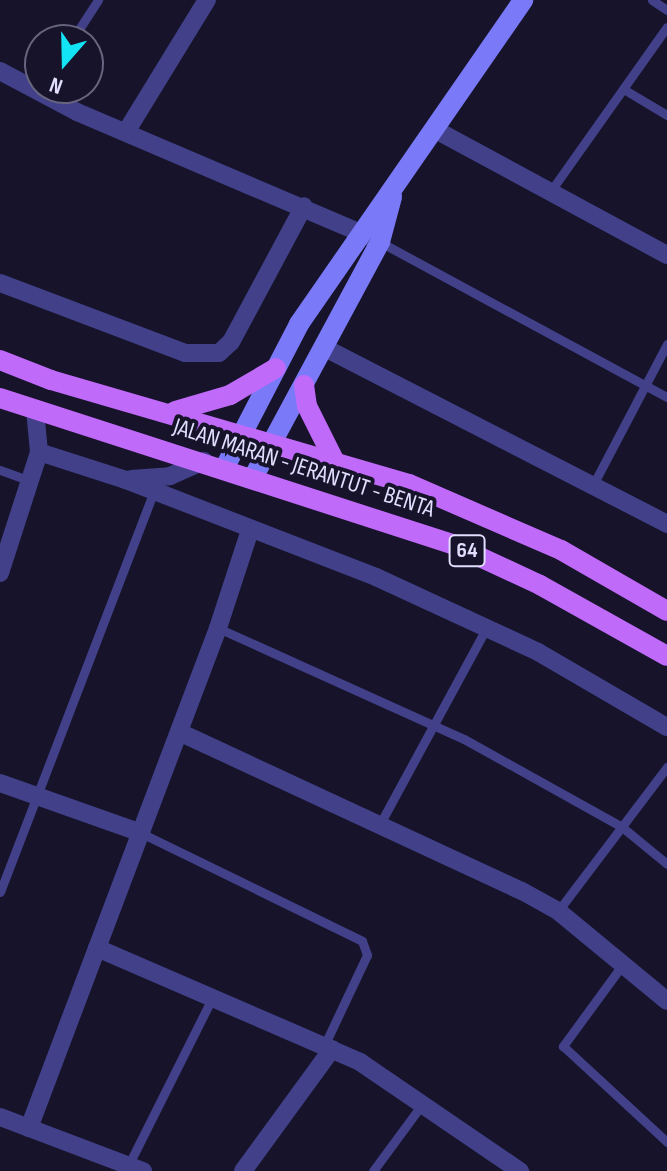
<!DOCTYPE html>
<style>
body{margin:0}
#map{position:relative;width:667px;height:1171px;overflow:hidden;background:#16132b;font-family:"Sofia Sans Condensed",sans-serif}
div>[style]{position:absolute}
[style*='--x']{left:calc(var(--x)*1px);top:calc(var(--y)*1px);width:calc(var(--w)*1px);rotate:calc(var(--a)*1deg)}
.lane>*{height:9px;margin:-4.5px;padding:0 4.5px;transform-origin:4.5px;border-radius:4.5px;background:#414088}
.street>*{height:18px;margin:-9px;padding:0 9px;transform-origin:9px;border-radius:9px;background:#414088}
.secondary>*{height:20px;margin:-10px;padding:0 10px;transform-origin:10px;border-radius:10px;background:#7a7af9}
.primary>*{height:20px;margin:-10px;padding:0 10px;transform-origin:10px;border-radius:10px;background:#c06af9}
span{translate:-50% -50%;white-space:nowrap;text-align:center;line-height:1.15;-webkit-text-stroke:8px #16132b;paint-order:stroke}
.shield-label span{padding:2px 6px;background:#16132b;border:2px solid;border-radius:6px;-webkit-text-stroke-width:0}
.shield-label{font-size:22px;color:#e1defe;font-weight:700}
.street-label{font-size:24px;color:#e1defe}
.north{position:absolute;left:24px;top:24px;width:80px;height:80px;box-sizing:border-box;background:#16132b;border:2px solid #67647f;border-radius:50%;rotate:200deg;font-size:22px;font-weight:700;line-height:32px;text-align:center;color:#e1defe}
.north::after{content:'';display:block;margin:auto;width:28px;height:36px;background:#13e4f5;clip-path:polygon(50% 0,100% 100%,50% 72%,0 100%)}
</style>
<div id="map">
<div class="lane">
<i style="--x:652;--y:0;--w:18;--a:34"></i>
<i style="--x:72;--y:40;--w:48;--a:-57"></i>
<i style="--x:625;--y:90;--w:49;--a:30.8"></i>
<i style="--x:550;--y:192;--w:202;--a:-54.7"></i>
<i style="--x:380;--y:242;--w:326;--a:28.4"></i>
<i style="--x:0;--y:470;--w:33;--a:20"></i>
<i style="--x:594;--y:483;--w:157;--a:-62.3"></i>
<i style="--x:218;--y:628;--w:270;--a:24.3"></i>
<i style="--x:464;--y:739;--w:181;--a:29.1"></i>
<i style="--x:622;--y:827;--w:58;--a:39.4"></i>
<i style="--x:381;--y:822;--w:222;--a:-61.5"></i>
<i style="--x:141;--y:833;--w:246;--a:26"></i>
<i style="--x:362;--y:941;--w:15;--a:70"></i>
<i style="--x:367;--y:955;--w:101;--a:115.3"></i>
<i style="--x:0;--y:892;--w:430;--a:-69"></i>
<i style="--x:558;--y:911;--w:181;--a:-52.9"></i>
<i style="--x:623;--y:964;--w:102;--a:126.2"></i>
<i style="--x:563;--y:1046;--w:142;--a:42.7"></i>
<i style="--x:128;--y:1166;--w:188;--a:-63.4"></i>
<i style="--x:373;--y:1171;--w:84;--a:-53.7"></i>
</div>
<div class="street">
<i style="--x:0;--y:71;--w:87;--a:28"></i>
<i style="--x:77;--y:112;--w:322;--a:23.1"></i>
<i style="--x:434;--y:129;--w:265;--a:28.4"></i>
<i style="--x:126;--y:132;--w:155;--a:-58.5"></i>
<i style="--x:0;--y:283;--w:198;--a:20.7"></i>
<i style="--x:185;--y:353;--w:34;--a:0"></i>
<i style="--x:219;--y:353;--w:16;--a:-43"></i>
<i style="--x:231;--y:342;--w:154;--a:-61.8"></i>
<i style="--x:325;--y:348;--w:385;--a:27.2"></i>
<i style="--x:39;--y:452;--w:91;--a:17.8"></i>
<i style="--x:126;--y:480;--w:268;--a:21.2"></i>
<i style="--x:376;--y:577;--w:179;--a:24.8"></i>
<i style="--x:538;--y:652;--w:149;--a:30.2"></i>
<i style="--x:131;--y:479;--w:39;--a:-4"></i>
<i style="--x:170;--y:476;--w:37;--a:-24"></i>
<i style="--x:0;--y:573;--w:127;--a:-72.1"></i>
<i style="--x:39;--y:452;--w:42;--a:-95.4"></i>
<i style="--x:179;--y:732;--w:378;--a:24.9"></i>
<i style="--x:522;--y:891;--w:41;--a:29.1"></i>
<i style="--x:558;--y:911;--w:141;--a:39.5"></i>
<i style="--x:0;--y:783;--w:150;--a:19.5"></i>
<i style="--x:97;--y:948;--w:287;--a:23.4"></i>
<i style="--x:360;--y:1062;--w:194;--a:34.3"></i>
<i style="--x:0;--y:1117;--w:153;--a:20.7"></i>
<i style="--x:29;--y:1128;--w:535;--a:-69.29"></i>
<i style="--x:218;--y:628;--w:103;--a:-71.9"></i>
<i style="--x:243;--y:1171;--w:151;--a:-53.9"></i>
</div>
<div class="secondary">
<i style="--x:225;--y:467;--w:161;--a:-62.6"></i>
<i style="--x:299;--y:324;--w:394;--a:-55.3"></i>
<i style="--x:254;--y:476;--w:266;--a:-61.7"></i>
<i style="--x:380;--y:242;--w:47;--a:-75.1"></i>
</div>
<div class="primary">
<i style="--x:0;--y:360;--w:55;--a:21.4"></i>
<i style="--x:51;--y:380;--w:373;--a:16.2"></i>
<i style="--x:409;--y:484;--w:166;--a:23.5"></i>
<i style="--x:561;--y:550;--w:122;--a:29.9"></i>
<i style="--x:304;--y:385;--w:21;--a:82"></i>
<i style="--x:307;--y:406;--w:60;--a:63.4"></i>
<i style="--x:0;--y:398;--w:477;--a:17.9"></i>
<i style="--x:454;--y:545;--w:95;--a:24.9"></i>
<i style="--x:540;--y:585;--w:145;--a:29.2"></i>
<i style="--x:175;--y:411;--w:57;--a:-16.2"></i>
<i style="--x:230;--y:395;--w:53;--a:-30.4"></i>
</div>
<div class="shield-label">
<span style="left:467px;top:551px">64</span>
</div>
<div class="street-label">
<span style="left:304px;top:468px;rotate:18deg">JALAN MARAN - JERANTUT - BENTA</span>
</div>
<div class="north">N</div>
</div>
